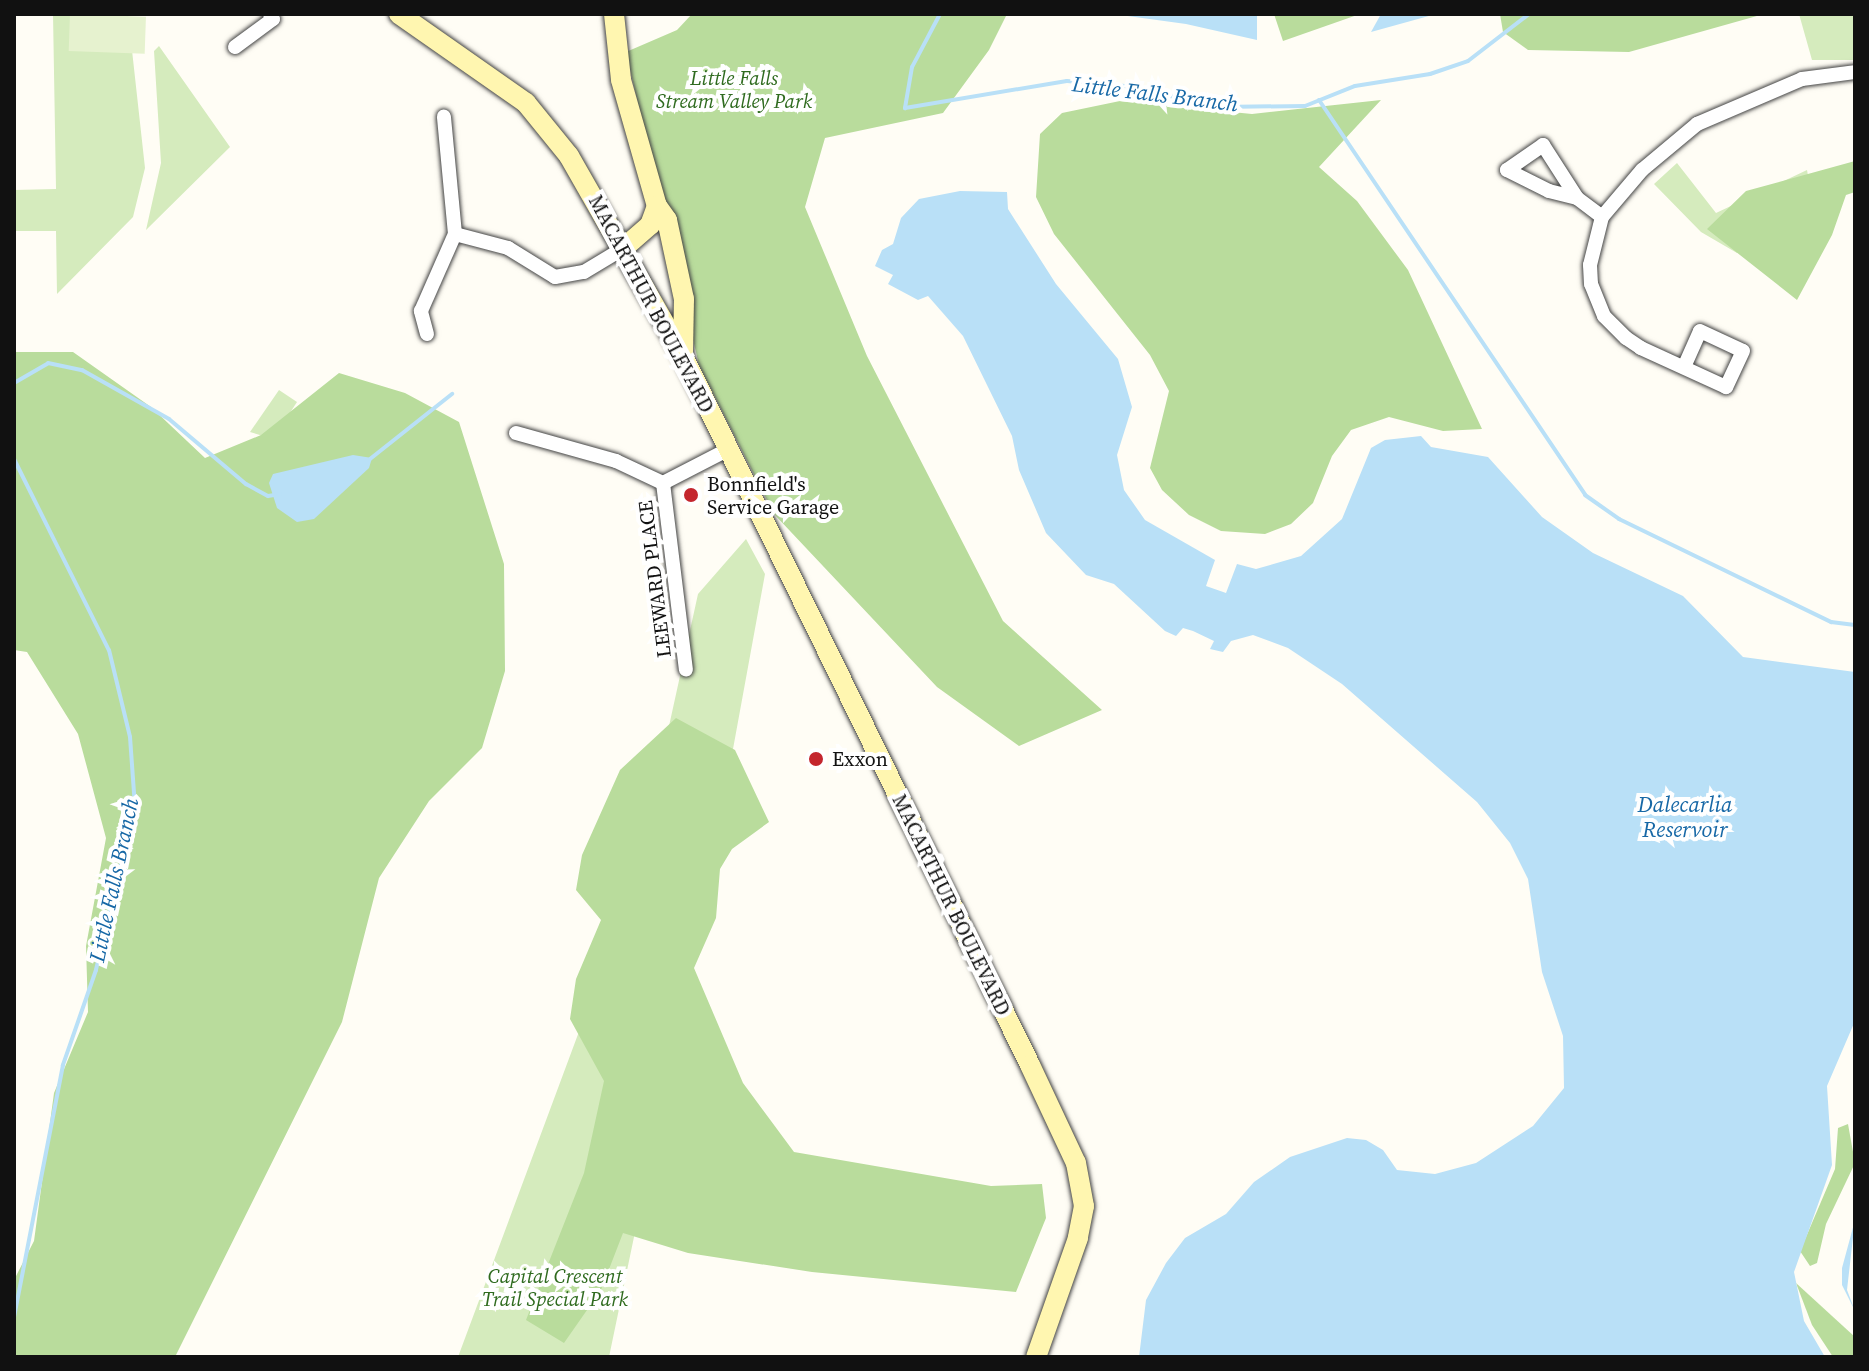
<!DOCTYPE html>
<style>
body{margin:0}
#map{position:relative;width:1869px;height:1371px;overflow:hidden;background:#fffdf5;font-family:"Source Serif 4",serif}
div>[style]{position:absolute}
[style*='--x']{left:calc(var(--x)*1px);top:calc(var(--y)*1px);width:calc(var(--w)*1px);rotate:calc(var(--a)*1deg)}
.green>*{inset:0;background:#d5ebbd}
.forest>*{inset:0;background:#b9dc9c}
.pitch>*{inset:0;background:#e6f2cf;transform-origin:0 0}
.water>*{inset:0;background:#b9e0f7}
.stream>*{height:4px;margin:-2px;padding:0 2px;transform-origin:2px;border-radius:2px;background:#b9e0f7}
.roads{filter:drop-shadow(0 0 2px #444) drop-shadow(0 0 2px #444)}
.street>*{height:14px;margin:-7px;padding:0 7px;transform-origin:7px;border-radius:7px;background:#fff}
.secondary>*{height:20px;margin:-10px;padding:0 10px;transform-origin:10px;border-radius:10px;background:#fff6b0}
.dots>*{width:22px;height:22px;translate:-50% -50%;box-sizing:border-box;border:4px solid #fff;border-radius:50%}
span{translate:-50% -50%;white-space:nowrap;text-align:center;line-height:1.15;-webkit-text-stroke:8px #fff;paint-order:stroke}
.park-label{font-size:20px;color:#2f6b1f;font-style:italic}
.street-label{font-size:20px;color:#111}
.poi-label{font-size:20px;color:#111}
.left{translate:0 -50%;text-align:left}
.water-label{font-size:22px;color:#1768a6;font-style:italic}
.frame{position:absolute;inset:0;border:16px solid #111;pointer-events:none}
</style>
<div id="map">
<div class="green">
<i style="clip-path:polygon(53px 14px,128px 14px,145px 168px,133px 217px,57px 294px,56px 231px,14px 231px,14px 190px,56px 189px)"></i>
<i style="clip-path:polygon(1799px 14px,1855px 14px,1855px 60px,1812px 60px)"></i>
<i style="clip-path:polygon(159px 46px,230px 147px,146px 230px,161px 163px,154px 51px)"></i>
<i style="clip-path:polygon(1677px 163px,1716px 213px,1807px 170px,1811px 192px,1737px 253px,1701px 232px,1654px 184px)"></i>
<i style="clip-path:polygon(279px 390px,297px 402px,273px 439px,250px 432px)"></i>
<i style="clip-path:polygon(746px 539px,765px 574px,714px 853px,609px 1357px,458px 1357px,635px 881px,698px 594px)"></i>
</div>
<div class="forest">
<i style="clip-path:polygon(692px 14px,1007px 14px,989px 50px,943px 113px,825px 138px,805px 207px,867px 356px,1003px 621px,1102px 710px,1019px 746px,937px 687px,774px 514px,699px 365px,626px 52px,677px 30px)"></i>
<i style="clip-path:polygon(1274px 14px,1360px 14px,1283px 41px)"></i>
<i style="clip-path:polygon(1500px 14px,1764px 14px,1629px 52px,1528px 50px,1503px 32px)"></i>
<i style="clip-path:polygon(1381px 100px,1319px 167px,1357px 201px,1408px 270px,1482px 429px,1443px 431px,1389px 417px,1351px 430px,1332px 456px,1313px 503px,1291px 524px,1265px 534px,1221px 531px,1189px 515px,1162px 490px,1150px 468px,1169px 391px,1150px 355px,1054px 234px,1036px 197px,1040px 134px,1062px 113px,1120px 101px,1252px 114px)"></i>
<i style="clip-path:polygon(1855px 161px,1855px 192px,1846px 195px,1832px 235px,1797px 300px,1707px 229px,1746px 191px)"></i>
<i style="clip-path:polygon(14px 352px,73px 352px,151px 407px,205px 458px,261px 435px,339px 373px,405px 393px,459px 422px,504px 564px,505px 671px,482px 748px,429px 801px,379px 878px,342px 1022px,175px 1357px,14px 1357px,14px 1280px,34px 1241px,54px 1093px,88px 1012px,86px 946px,106px 838px,78px 734px,27px 652px,14px 650px)"></i>
<i style="clip-path:polygon(676px 718px,735px 750px,769px 822px,732px 849px,720px 869px,716px 918px,694px 968px,743px 1083px,794px 1152px,991px 1186px,1042px 1184px,1046px 1218px,1016px 1292px,812px 1272px,688px 1253px,623px 1233px,601px 1290px,564px 1343px,526px 1320px,584px 1173px,604px 1081px,570px 1019px,576px 979px,601px 920px,576px 890px,582px 855px,620px 770px)"></i>
<i style="clip-path:polygon(1848px 1124px,1855px 1163px,1826px 1224px,1817px 1263px,1810px 1266px,1800px 1251px,1835px 1169px,1838px 1128px)"></i>
<i style="clip-path:polygon(1796px 1283px,1855px 1337px,1855px 1357px,1833px 1357px,1812px 1325px)"></i>
</div>
<div class="pitch">
<i style="left:70px;top:14px;width:76px;height:37px;rotate:2deg"></i>
</div>
<div class="water">
<i style="clip-path:polygon(1113px 14px,1257px 14px,1257px 40px,1186px 24px)"></i>
<i style="clip-path:polygon(1381px 14px,1436px 14px,1371px 32px)"></i>
<i style="clip-path:polygon(960px 191px,1007px 192px,1008px 209px,1056px 284px,1118px 359px,1132px 407px,1117px 455px,1124px 490px,1145px 520px,1215px 560px,1206px 586px,1226px 593px,1237px 564px,1256px 569px,1301px 556px,1342px 519px,1371px 448px,1385px 440px,1421px 436px,1431px 447px,1488px 457px,1542px 517px,1593px 553px,1683px 596px,1743px 657px,1855px 672px,1855px 1021px,1827px 1086px,1832px 1165px,1794px 1272px,1804px 1321px,1825px 1357px,1139px 1357px,1146px 1300px,1166px 1263px,1185px 1238px,1226px 1214px,1254px 1182px,1290px 1157px,1347px 1138px,1366px 1140px,1383px 1150px,1397px 1170px,1435px 1174px,1476px 1163px,1533px 1126px,1564px 1088px,1563px 1036px,1542px 972px,1528px 879px,1510px 843px,1477px 802px,1342px 684px,1288px 648px,1253px 635px,1231px 641px,1223px 652px,1210px 649px,1214px 641px,1193px 631px,1183px 628px,1176px 636px,1165px 631px,1114px 584px,1086px 575px,1046px 533px,1019px 470px,1012px 436px,963px 336px,928px 296px,918px 300px,888px 284px,893px 275px,875px 266px,882px 250px,893px 244px,901px 218px,919px 199px)"></i>
<i style="clip-path:polygon(353px 455px,372px 458px,369px 468px,314px 519px,297px 522px,277px 508px,269px 483px,273px 474px)"></i>
<i style="clip-path:polygon(1855px 1220px,1847px 1290px,1855px 1311px,1842px 1285px,1842px 1268px)"></i>
</div>
<div class="stream">
<i style="--x:940;--y:14;--w:60;--a:117.8"></i>
<i style="--x:912;--y:67;--w:42;--a:99.7"></i>
<i style="--x:905;--y:108;--w:164;--a:-9.5"></i>
<i style="--x:1067;--y:81;--w:58;--a:4.9"></i>
<i style="--x:1125;--y:86;--w:96;--a:12.6"></i>
<i style="--x:1219;--y:107;--w:86;--a:-0.7"></i>
<i style="--x:1305;--y:106;--w:54;--a:-21.8"></i>
<i style="--x:1355;--y:86;--w:76;--a:-9.1"></i>
<i style="--x:1430;--y:74;--w:40;--a:-18.9"></i>
<i style="--x:1468;--y:61;--w:77;--a:-37.6"></i>
<i style="--x:1319;--y:100;--w:476;--a:56"></i>
<i style="--x:1585;--y:495;--w:42;--a:35.2"></i>
<i style="--x:1619;--y:519;--w:236;--a:25.9"></i>
<i style="--x:1831;--y:622;--w:24;--a:7"></i>
<i style="--x:14;--y:383;--w:39;--a:-30"></i>
<i style="--x:48;--y:363;--w:35;--a:12"></i>
<i style="--x:82;--y:370;--w:100;--a:29.4"></i>
<i style="--x:169;--y:419;--w:101;--a:40.2"></i>
<i style="--x:246;--y:484;--w:25;--a:29"></i>
<i style="--x:268;--y:496;--w:12;--a:-9"></i>
<i style="--x:14;--y:459;--w:213;--a:63.6"></i>
<i style="--x:109;--y:650;--w:89;--a:76.4"></i>
<i style="--x:130;--y:737;--w:69;--a:85.9"></i>
<i style="--x:135;--y:806;--w:169;--a:103.4"></i>
<i style="--x:96;--y:970;--w:101;--a:109.2"></i>
<i style="--x:63;--y:1065;--w:257;--a:101"></i>
<i style="--x:370;--y:459;--w:105;--a:-38.4"></i>
</div>
<div class="roads">
<div class="street">
<i style="--x:235;--y:47;--w:47;--a:-36.4"></i>
<i style="--x:273;--y:19;--w:6;--a:-121"></i>
<i style="--x:1577;--y:198;--w:29;--a:-166"></i>
<i style="--x:1549;--y:191;--w:47;--a:-153.4"></i>
<i style="--x:1507;--y:170;--w:44;--a:-34.8"></i>
<i style="--x:1543;--y:145;--w:63;--a:57.3"></i>
<i style="--x:1577;--y:198;--w:31;--a:37"></i>
<i style="--x:455;--y:234;--w:55;--a:14.8"></i>
<i style="--x:508;--y:248;--w:55;--a:31.7"></i>
<i style="--x:555;--y:277;--w:29;--a:-10"></i>
<i style="--x:584;--y:272;--w:47;--a:-31"></i>
<i style="--x:427;--y:334;--w:24;--a:-105"></i>
<i style="--x:421;--y:311;--w:84;--a:-66.2"></i>
<i style="--x:455;--y:234;--w:118;--a:-95.4"></i>
<i style="--x:1684;--y:367;--w:39;--a:-66"></i>
<i style="--x:1700;--y:331;--w:47;--a:24.9"></i>
<i style="--x:1743;--y:351;--w:40;--a:115"></i>
<i style="--x:1726;--y:387;--w:94;--a:-155.4"></i>
<i style="--x:1641;--y:348;--w:18;--a:-146"></i>
<i style="--x:1626;--y:338;--w:31;--a:-135"></i>
<i style="--x:1604;--y:316;--w:35;--a:-112"></i>
<i style="--x:1591;--y:284;--w:19;--a:-93"></i>
<i style="--x:1590;--y:265;--w:49;--a:-76"></i>
<i style="--x:1602;--y:217;--w:62;--a:-49.6"></i>
<i style="--x:1642;--y:170;--w:72;--a:-39.9"></i>
<i style="--x:1697;--y:124;--w:114;--a:-23.2"></i>
<i style="--x:1802;--y:79;--w:53;--a:-7.5"></i>
<i style="--x:516;--y:433;--w:104;--a:15.6"></i>
<i style="--x:616;--y:461;--w:52;--a:25.1"></i>
<i style="--x:663;--y:483;--w:188;--a:83"></i>
<i style="--x:663;--y:483;--w:72;--a:-27.3"></i>
</div>
<div class="secondary">
<i style="--x:399;--y:14;--w:155;--a:35"></i>
<i style="--x:526;--y:103;--w:68;--a:50.9"></i>
<i style="--x:569;--y:156;--w:232;--a:60.3"></i>
<i style="--x:684;--y:358;--w:787;--a:63.92"></i>
<i style="--x:1030;--y:1065;--w:108;--a:64.9"></i>
<i style="--x:1076;--y:1163;--w:44;--a:79.5"></i>
<i style="--x:1084;--y:1206;--w:33;--a:101"></i>
<i style="--x:1078;--y:1238;--w:126;--a:109.4"></i>
<i style="--x:614;--y:14;--w:66;--a:83.9"></i>
<i style="--x:621;--y:80;--w:131;--a:74.1"></i>
<i style="--x:657;--y:206;--w:20;--a:110"></i>
<i style="--x:650;--y:225;--w:35;--a:139"></i>
<i style="--x:657;--y:206;--w:17;--a:54"></i>
<i style="--x:667;--y:220;--w:81;--a:77.9"></i>
<i style="--x:684;--y:299;--w:54;--a:91.1"></i>
</div>
</div>
<div class="dots">
<i style="left:691px;top:495px;background:#c4262e"></i>
<i style="left:816px;top:759px;background:#c4262e"></i>
</div>
<div class="park-label">
<span style="left:734px;top:90px">Little Falls<br>Stream Valley Park</span>
<span style="left:555px;top:1288px">Capital Crescent<br>Trail Special Park</span>
</div>
<div class="street-label">
<span style="left:651px;top:304px;rotate:62deg">MACARTHUR BOULEVARD</span>
<span style="left:655px;top:579px;rotate:-97deg">LEEWARD PLACE</span>
<span style="left:951px;top:905px;rotate:64deg">MACARTHUR BOULEVARD</span>
</div>
<div class="poi-label">
<span class="left" style="left:707px;top:496px">Bonnfield's<br>Service Garage</span>
<span class="left" style="left:832px;top:759px">Exxon</span>
</div>
<div class="water-label">
<span style="left:1155px;top:94px;rotate:7deg">Little Falls Branch</span>
<span style="left:1685px;top:817px">Dalecarlia<br>Reservoir</span>
<span style="left:114px;top:880px;rotate:-78deg">Little Falls Branch</span>
</div>
<div class="frame"></div>
</div>
